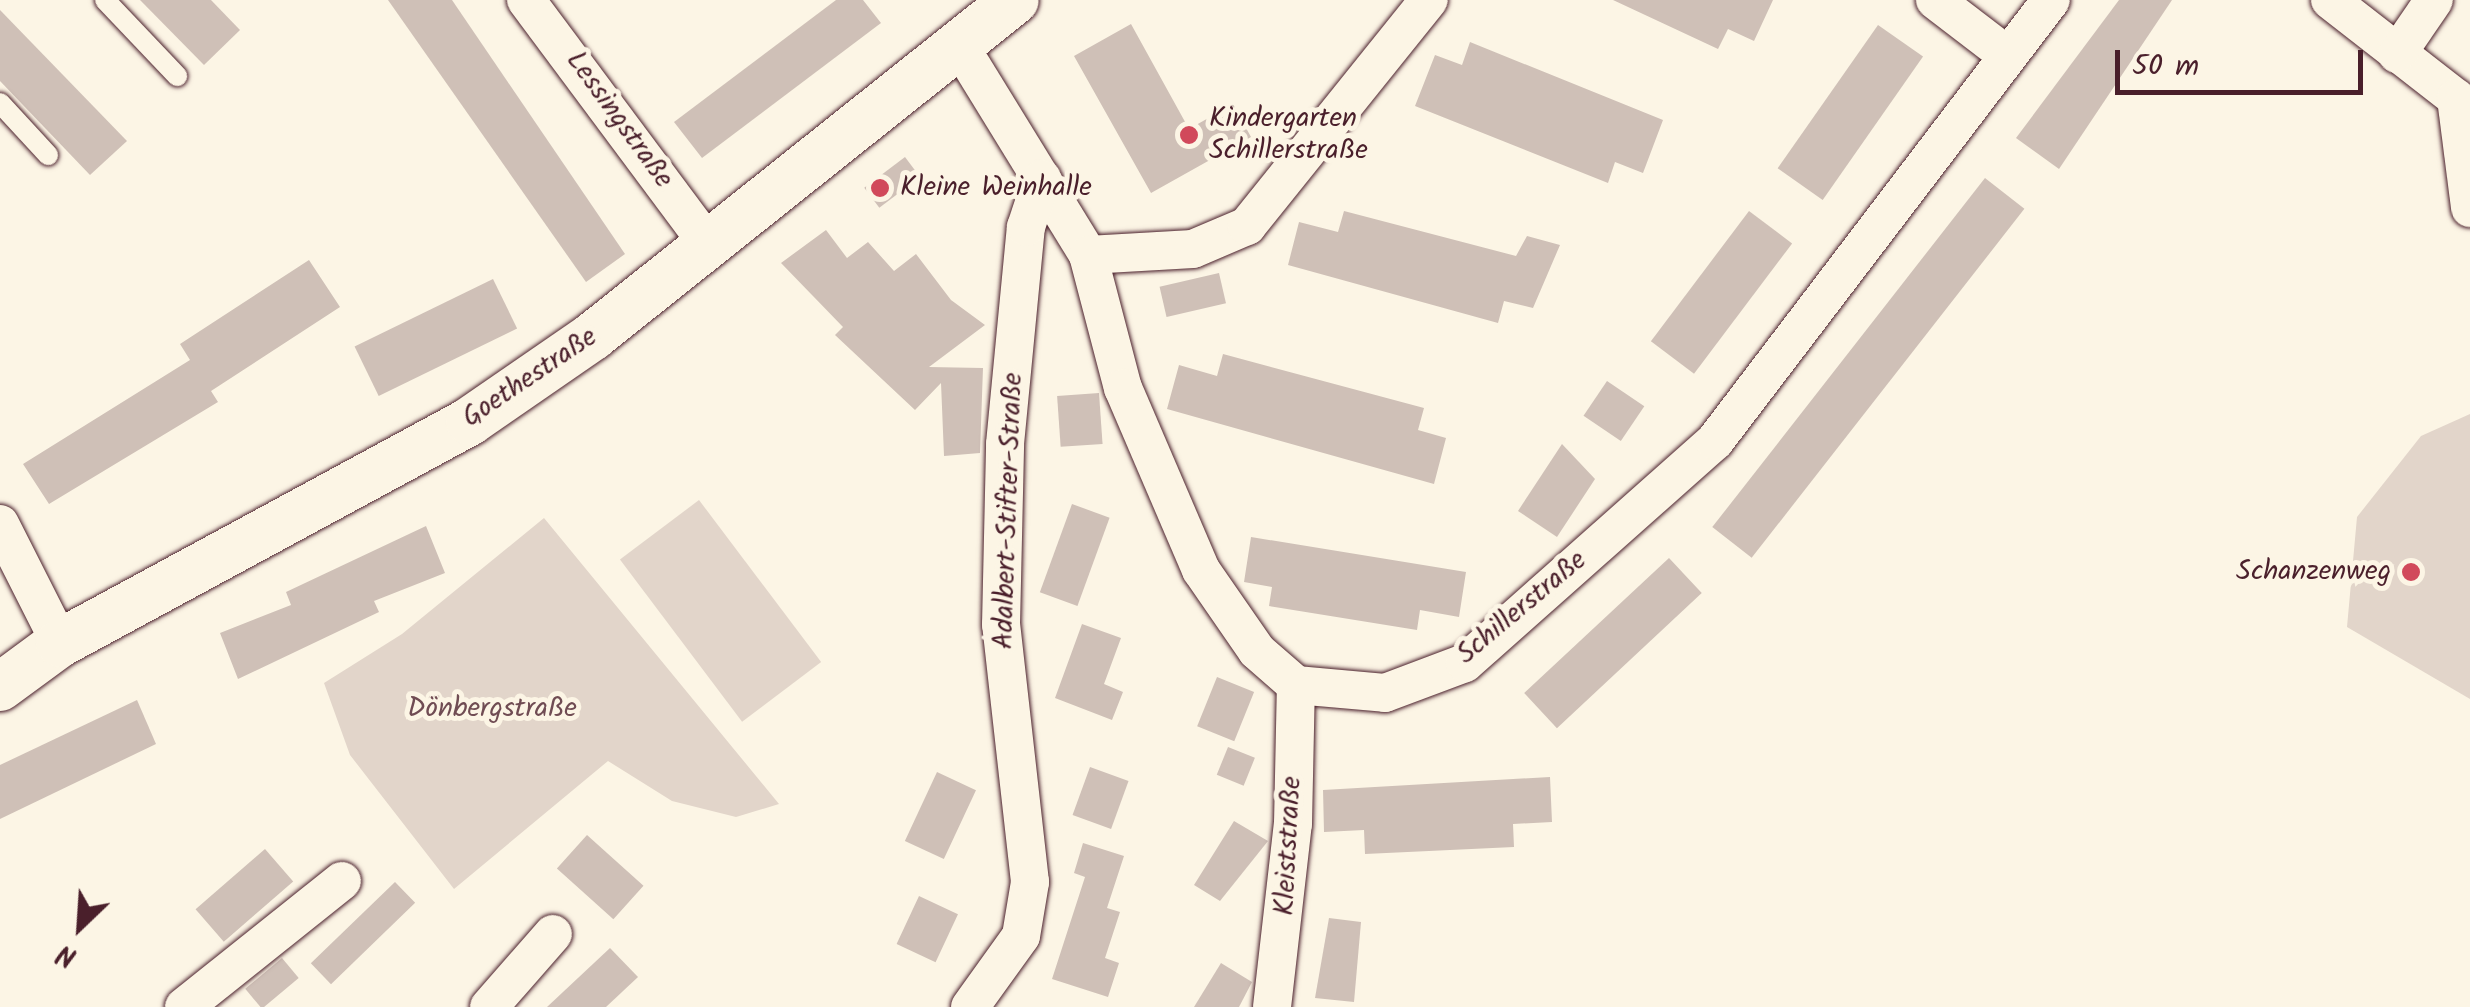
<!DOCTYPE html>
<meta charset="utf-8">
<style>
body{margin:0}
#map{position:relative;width:2470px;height:1007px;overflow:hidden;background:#fcf5e5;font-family:Kalam,sans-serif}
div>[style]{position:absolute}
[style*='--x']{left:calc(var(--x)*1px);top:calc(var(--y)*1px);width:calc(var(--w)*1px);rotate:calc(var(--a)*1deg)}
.green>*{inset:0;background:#e2d5ca;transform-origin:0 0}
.building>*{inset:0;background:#cfc0b7;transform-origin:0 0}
.roads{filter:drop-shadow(0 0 2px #4a1f2b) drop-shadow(0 0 2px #4a1f2b)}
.service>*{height:20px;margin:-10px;padding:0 10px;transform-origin:10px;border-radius:10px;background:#fcf5e5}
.minor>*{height:38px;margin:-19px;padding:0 19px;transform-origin:19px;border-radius:19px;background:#fcf5e5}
.tertiary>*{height:48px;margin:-24px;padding:0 24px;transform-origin:24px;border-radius:24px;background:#fcf5e5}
.dots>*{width:28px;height:28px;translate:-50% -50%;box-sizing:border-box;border:5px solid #fcf5e5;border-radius:50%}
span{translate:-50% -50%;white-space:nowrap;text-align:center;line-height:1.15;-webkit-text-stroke:10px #fcf5e5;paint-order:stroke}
.poi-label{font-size:28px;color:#4a1f2b}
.left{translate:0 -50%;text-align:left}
.right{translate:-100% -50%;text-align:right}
.street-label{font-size:28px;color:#4a1f2b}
.park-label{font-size:28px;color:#704c53}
.north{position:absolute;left:30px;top:877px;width:100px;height:100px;-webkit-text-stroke:8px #fcf5e5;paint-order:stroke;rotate:205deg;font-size:28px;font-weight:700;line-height:40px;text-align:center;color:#4a1f2b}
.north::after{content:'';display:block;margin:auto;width:35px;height:45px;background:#4a1f2b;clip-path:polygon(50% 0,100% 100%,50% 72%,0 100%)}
.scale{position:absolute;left:2115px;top:50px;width:248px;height:45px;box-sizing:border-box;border:5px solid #4a1f2b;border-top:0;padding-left:12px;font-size:30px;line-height:35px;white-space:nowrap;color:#4a1f2b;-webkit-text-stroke:8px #fcf5e5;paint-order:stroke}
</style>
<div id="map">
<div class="green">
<i style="clip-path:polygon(2470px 414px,2470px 699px,2347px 627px,2357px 517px,2421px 436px)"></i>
<i style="left:699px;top:500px;width:203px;height:99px;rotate:53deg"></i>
<i style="clip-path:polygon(544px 518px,779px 804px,736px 817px,672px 801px,608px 761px,454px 889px,350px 755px,324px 683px,402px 634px)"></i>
</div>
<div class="building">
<i style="clip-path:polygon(140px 0,211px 0,240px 30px,204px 65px)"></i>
<i style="clip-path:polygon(388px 0,452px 0,625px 254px,586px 282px)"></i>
<i style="clip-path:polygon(836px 0,863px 0,881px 23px,702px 158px,674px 122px)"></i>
<i style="clip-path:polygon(1613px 0,1773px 0,1754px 41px,1728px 29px,1718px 49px)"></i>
<i style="clip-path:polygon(2119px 0,2172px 0,2059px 169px,2016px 138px)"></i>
<i style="clip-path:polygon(0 10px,127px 141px,90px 175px,0 81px)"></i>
<i style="clip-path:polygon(1131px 24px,1189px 129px,1233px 104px,1251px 137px,1151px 193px,1074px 56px)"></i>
<i style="left:1878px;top:25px;width:55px;height:175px;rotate:35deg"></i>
<i style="clip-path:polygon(1470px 42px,1663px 120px,1643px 173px,1615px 162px,1608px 183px,1415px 106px,1435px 55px,1462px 65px)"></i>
<i style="left:905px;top:157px;width:25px;height:51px;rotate:53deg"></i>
<i style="left:1985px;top:178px;width:50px;height:443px;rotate:38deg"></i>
<i style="clip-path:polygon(1344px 211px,1516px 256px,1527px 236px,1560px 245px,1533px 308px,1504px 301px,1498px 323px,1288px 265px,1299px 222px,1338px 232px)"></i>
<i style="left:1749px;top:211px;width:54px;height:163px;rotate:37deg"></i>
<i style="clip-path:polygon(826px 230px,847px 258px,868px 242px,894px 271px,916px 254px,951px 300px,985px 325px,929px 367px,983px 368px,980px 453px,944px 456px,941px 383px,915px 410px,835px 335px,843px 327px,781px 263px)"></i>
<i style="clip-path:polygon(309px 260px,340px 307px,211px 391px,218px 402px,49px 504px,23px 464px,190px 360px,180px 344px)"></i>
<i style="left:1219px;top:273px;width:31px;height:61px;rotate:77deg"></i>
<i style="left:493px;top:279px;width:55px;height:154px;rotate:64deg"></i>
<i style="clip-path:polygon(1223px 354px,1424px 408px,1418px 430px,1446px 438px,1434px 484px,1167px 409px,1179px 365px,1217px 376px)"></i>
<i style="left:1607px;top:381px;width:45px;height:42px;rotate:34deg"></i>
<i style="left:1099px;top:393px;width:51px;height:42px;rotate:86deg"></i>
<i style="clip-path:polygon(1562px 444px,1595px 479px,1557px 537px,1518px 511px)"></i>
<i style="left:1072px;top:504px;width:40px;height:94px;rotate:20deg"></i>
<i style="clip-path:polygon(426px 526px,445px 573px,374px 601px,379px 612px,238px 679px,220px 633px,291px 605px,286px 592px)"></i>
<i style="clip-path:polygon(1251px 537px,1466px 572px,1459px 617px,1420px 610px,1417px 630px,1269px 606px,1272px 587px,1244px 582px)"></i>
<i style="left:1669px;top:558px;width:48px;height:198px;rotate:47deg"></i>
<i style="clip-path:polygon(1082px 624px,1121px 638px,1104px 684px,1123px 692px,1112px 720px,1055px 698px)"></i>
<i style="left:1217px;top:677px;width:40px;height:53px;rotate:22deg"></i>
<i style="clip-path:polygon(137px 700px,156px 744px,0 819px,0 765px)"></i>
<i style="left:1228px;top:747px;width:29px;height:30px;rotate:22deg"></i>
<i style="left:1090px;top:767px;width:41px;height:51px;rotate:20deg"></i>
<i style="left:937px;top:772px;width:43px;height:76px;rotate:25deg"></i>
<i style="clip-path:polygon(1550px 777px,1552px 822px,1513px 824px,1514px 847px,1365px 854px,1364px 830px,1324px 832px,1323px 790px)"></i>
<i style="clip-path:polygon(1234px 821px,1268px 841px,1220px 901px,1194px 885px)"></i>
<i style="left:587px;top:835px;width:76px;height:45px;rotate:42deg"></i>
<i style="clip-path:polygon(1083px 843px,1124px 856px,1107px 908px,1120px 912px,1105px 958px,1119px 963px,1108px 997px,1052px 979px,1085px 877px,1074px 873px)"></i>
<i style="left:265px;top:849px;width:43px;height:92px;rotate:49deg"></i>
<i style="left:395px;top:882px;width:29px;height:117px;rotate:46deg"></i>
<i style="left:919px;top:896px;width:43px;height:53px;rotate:25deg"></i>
<i style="clip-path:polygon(1329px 918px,1361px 922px,1354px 1002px,1315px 998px)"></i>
<i style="clip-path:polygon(610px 948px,638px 977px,606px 1007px,547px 1007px)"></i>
<i style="left:282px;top:958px;width:26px;height:48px;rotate:50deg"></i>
<i style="clip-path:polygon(1221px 963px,1252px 982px,1239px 1007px,1194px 1007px)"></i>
</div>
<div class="roads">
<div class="service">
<i style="--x:105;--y:0;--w:105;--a:46.5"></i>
<i style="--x:0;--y:103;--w:71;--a:47.3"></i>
</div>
<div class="minor">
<i style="--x:526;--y:0;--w:304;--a:53.3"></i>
<i style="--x:1935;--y:0;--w:91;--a:37.4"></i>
<i style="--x:2330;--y:0;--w:160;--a:37.9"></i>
<i style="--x:2456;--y:98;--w:111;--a:82.7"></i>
<i style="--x:959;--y:45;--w:246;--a:58.4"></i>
<i style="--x:1088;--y:255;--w:138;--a:75.3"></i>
<i style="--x:1123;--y:388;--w:198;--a:66.8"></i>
<i style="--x:1201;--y:570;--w:98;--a:55.3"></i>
<i style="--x:1257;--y:651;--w:52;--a:41.1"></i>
<i style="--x:1296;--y:685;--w:89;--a:5.1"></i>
<i style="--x:1385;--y:693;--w:85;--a:-20.6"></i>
<i style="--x:1465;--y:663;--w:334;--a:-41.6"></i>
<i style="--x:1715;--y:441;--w:554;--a:-52.7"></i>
<i style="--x:2397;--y:54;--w:65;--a:-55.6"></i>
<i style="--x:1088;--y:255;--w:105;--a:-3.3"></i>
<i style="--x:1193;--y:249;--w:59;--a:-23.1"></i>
<i style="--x:1247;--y:226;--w:290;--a:-51.2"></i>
<i style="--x:0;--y:524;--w:133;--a:63.2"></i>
<i style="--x:184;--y:1007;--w:202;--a:-38.6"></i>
<i style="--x:489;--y:1007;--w:97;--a:-48.8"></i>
<i style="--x:970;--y:1007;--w:87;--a:-54.3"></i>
<i style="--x:1021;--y:936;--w:55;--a:-80.5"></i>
<i style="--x:1030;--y:882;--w:259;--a:-96.4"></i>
<i style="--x:1001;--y:625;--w:181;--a:-88.7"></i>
<i style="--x:1005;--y:444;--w:218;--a:-84.5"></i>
<i style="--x:1026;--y:227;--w:51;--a:-71.6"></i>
<i style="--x:1272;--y:1007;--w:184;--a:-83.5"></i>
<i style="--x:1293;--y:824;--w:139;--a:-88.8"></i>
</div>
<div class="tertiary">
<i style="--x:0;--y:687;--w:74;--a:-36.3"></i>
<i style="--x:60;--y:643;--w:466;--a:-28.4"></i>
<i style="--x:470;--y:421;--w:150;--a:-34.6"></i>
<i style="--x:593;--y:336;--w:539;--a:-38.53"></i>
</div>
</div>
<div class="dots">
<i style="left:1189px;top:135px;background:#d1495b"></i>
<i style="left:880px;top:188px;background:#d1495b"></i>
<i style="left:2411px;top:572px;background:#d1495b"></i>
</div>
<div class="poi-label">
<span class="left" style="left:1209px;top:135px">Kindergarten<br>Schillerstraße</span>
<span class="left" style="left:900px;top:188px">Kleine Weinhalle</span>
<span class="right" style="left:2391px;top:572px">Schanzenweg</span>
</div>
<div class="street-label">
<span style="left:619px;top:120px;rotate:54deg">Lessingstraße</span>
<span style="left:530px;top:378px;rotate:-34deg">Goethestraße</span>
<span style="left:1009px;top:511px;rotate:-88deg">Adalbert-Stifter-Straße</span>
<span style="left:1522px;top:608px;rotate:-40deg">Schillerstraße</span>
<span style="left:1289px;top:846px;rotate:-87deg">Kleiststraße</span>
</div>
<div class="park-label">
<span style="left:492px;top:709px">Dönbergstraße</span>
</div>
<div class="north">N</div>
<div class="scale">50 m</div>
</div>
